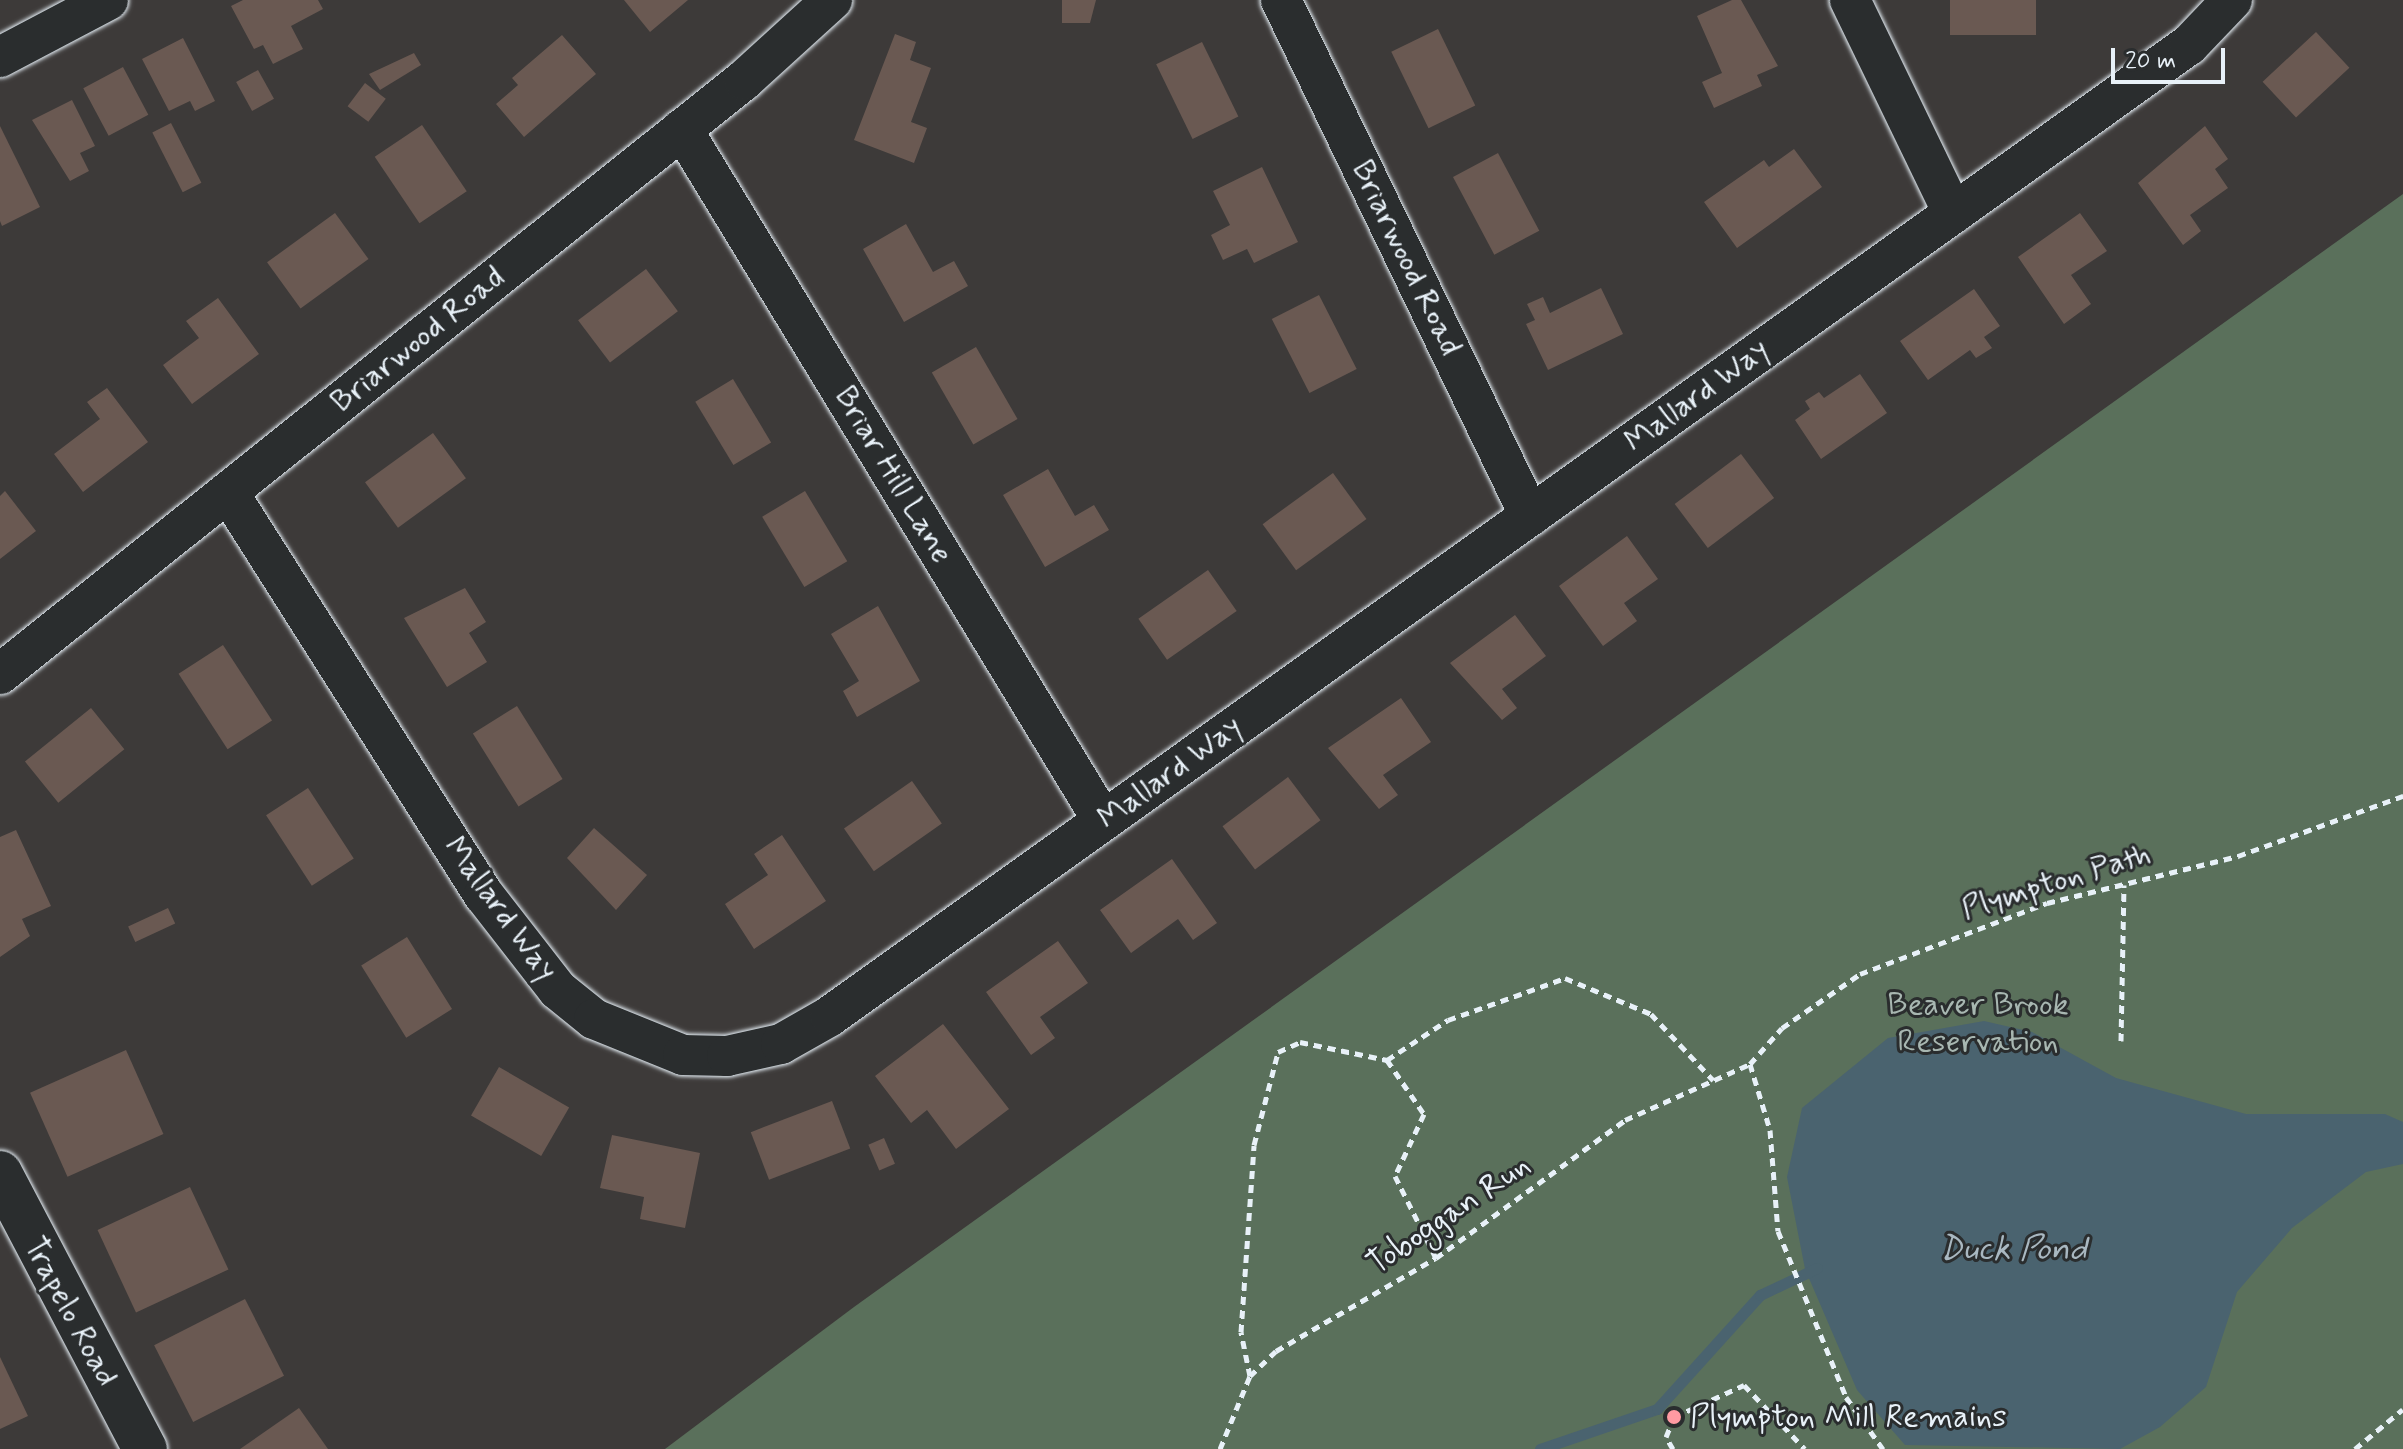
<!DOCTYPE html>
<style>
body{margin:0}
#map{position:relative;width:2403px;height:1449px;overflow:hidden;background:#3d3a39;font-family:Mynerve,sans-serif}
div>[style]{position:absolute}
[style*='--x']{left:calc(var(--x)*1px);top:calc(var(--y)*1px);width:calc(var(--w)*1px);rotate:calc(var(--a)*1deg)}
.green>*{inset:0;background:#5a705b}
.water>*{inset:0;background:#4a636f}
.stream>*{height:11px;margin:-5.5px;padding:0 5.5px;transform-origin:5.5px;border-radius:5.5px;background:#4a636f}
.building>*{inset:0;background:#6a5952;transform-origin:0 0}
.path>*{height:5px;margin-top:-2.5px;transform-origin:0;background:repeating-linear-gradient(90deg,#e8f1f8 0 8px,transparent 0 14px)}
.roads{filter:drop-shadow(0 0 2px #e8f1f8) drop-shadow(0 0 2px #e8f1f8)}
.minor>*{height:40px;margin:-20px;padding:0 20px;transform-origin:20px;border-radius:20px;background:#2a2d2e}
.major>*{height:44px;margin:-22px;padding:0 22px;transform-origin:22px;border-radius:22px;background:#2a2d2e}
.dots>*{width:22px;height:22px;translate:-50% -50%;box-sizing:border-box;border:4px solid #2a2d2e;border-radius:50%}
span{translate:-50% -50%;white-space:nowrap;text-align:center;line-height:1.15;-webkit-text-stroke:6px #2a2d2e;paint-order:stroke}
.street-label{font-size:32px;color:#e8f1f8}
.park-label{font-size:32px;color:#a8b7b1}
.poi-label{font-size:32px;color:#e8f1f8}
.left{translate:0 -50%;text-align:left}
.water-label{font-size:34px;color:#a9b8c1;font-style:italic}
.scale{position:absolute;left:2111px;top:48px;width:114px;height:36px;box-sizing:border-box;border:4px solid #e8f1f8;border-top:0;padding-left:10px;font-size:24px;line-height:28px;white-space:nowrap;color:#e8f1f8;-webkit-text-stroke:6px #2a2d2e;paint-order:stroke}
</style>
<div id="map">
<div class="green">
<i style="clip-path:polygon(2403px 194px,2403px 1449px,665px 1449px,854px 1307px)"></i>
</div>
<div class="water">
<i style="clip-path:polygon(1984px 1021px,2032px 1032px,2116px 1078px,2246px 1114px,2385px 1114px,2403px 1122px,2403px 1164px,2366px 1172px,2292px 1228px,2237px 1292px,2206px 1387px,2160px 1427px,2120px 1449px,1905px 1445px,1857px 1390px,1805px 1269px,1787px 1177px,1802px 1108px,1888px 1038px)"></i>
</div>
<div class="stream">
<i style="--x:1540;--y:1449;--w:124;--a:-18.9"></i>
<i style="--x:1657;--y:1409;--w:154;--a:-47.9"></i>
<i style="--x:1760;--y:1295;--w:63;--a:-25.3"></i>
</div>
<div class="building">
<i style="clip-path:polygon(243px 0,318px 0,323px 9px,291px 26px,303px 49px,273px 64px,263px 45px,254px 49px,231px 6px)"></i>
<i style="clip-path:polygon(624px 0,688px 0,650px 32px)"></i>
<i style="clip-path:polygon(1062px 0,1096px 0,1090px 23px,1062px 23px)"></i>
<i style="clip-path:polygon(1732px 0,1741px 0,1778px 66px,1757px 75px,1762px 86px,1714px 108px,1702px 82px,1722px 73px,1697px 16px)"></i>
<i style="left:1950px;top:0;width:86px;height:35px"></i>
<i style="left:1438px;top:29px;width:85px;height:52px;rotate:64deg"></i>
<i style="left:2316px;top:32px;width:49px;height:73px;rotate:47deg"></i>
<i style="clip-path:polygon(895px 34px,916px 42px,910px 60px,931px 68px,911px 122px,927px 128px,914px 163px,854px 140px)"></i>
<i style="clip-path:polygon(562px 35px,596px 74px,524px 137px,496px 104px,518px 85px,512px 78px)"></i>
<i style="clip-path:polygon(183px 38px,215px 101px,195px 111px,190px 101px,169px 111px,142px 59px)"></i>
<i style="left:1202px;top:42px;width:83px;height:51px;rotate:64deg"></i>
<i style="clip-path:polygon(414px 53px,421px 65px,380px 90px,369px 74px)"></i>
<i style="left:123px;top:67px;width:54px;height:45px;rotate:62deg"></i>
<i style="left:258px;top:70px;width:33px;height:25px;rotate:61deg"></i>
<i style="left:365px;top:83px;width:26px;height:29px;rotate:37deg"></i>
<i style="clip-path:polygon(72px 100px,95px 146px,80px 153px,89px 171px,70px 181px,32px 120px)"></i>
<i style="left:171px;top:123px;width:67px;height:21px;rotate:63deg"></i>
<i style="left:422px;top:125px;width:80px;height:57px;rotate:56deg"></i>
<i style="clip-path:polygon(0 126px,40px 207px,2px 226px,0 221px)"></i>
<i style="clip-path:polygon(2205px 126px,2228px 159px,2215px 169px,2228px 188px,2190px 215px,2201px 231px,2183px 245px,2138px 183px)"></i>
<i style="clip-path:polygon(1794px 149px,1822px 187px,1737px 248px,1704px 202px,1764px 160px,1769px 167px)"></i>
<i style="left:1498px;top:153px;width:88px;height:51px;rotate:62deg"></i>
<i style="clip-path:polygon(1262px 167px,1298px 242px,1254px 263px,1247px 249px,1223px 260px,1211px 235px,1230px 225px,1213px 191px)"></i>
<i style="left:335px;top:213px;width:57px;height:84px;rotate:54deg"></i>
<i style="clip-path:polygon(2080px 213px,2107px 251px,2071px 275px,2091px 304px,2064px 324px,2018px 257px)"></i>
<i style="clip-path:polygon(906px 224px,933px 272px,954px 261px,968px 286px,904px 322px,863px 249px)"></i>
<i style="left:646px;top:269px;width:53px;height:85px;rotate:53deg"></i>
<i style="clip-path:polygon(1601px 288px,1623px 334px,1548px 370px,1526px 324px,1535px 320px,1527px 304px,1543px 297px,1550px 313px)"></i>
<i style="clip-path:polygon(1974px 289px,2000px 326px,1984px 337px,1992px 348px,1976px 358px,1970px 350px,1928px 380px,1900px 341px)"></i>
<i style="left:1319px;top:295px;width:83px;height:53px;rotate:63deg"></i>
<i style="clip-path:polygon(218px 298px,259px 354px,192px 404px,163px 365px,199px 338px,186px 321px)"></i>
<i style="left:976px;top:347px;width:83px;height:51px;rotate:60deg"></i>
<i style="clip-path:polygon(1860px 374px,1887px 413px,1821px 459px,1795px 420px,1810px 409px,1805px 401px,1819px 392px,1824px 398px)"></i>
<i style="left:733px;top:379px;width:74px;height:44px;rotate:59deg"></i>
<i style="clip-path:polygon(107px 388px,148px 442px,83px 492px,54px 454px,100px 419px,87px 402px)"></i>
<i style="left:433px;top:433px;width:56px;height:84px;rotate:54deg"></i>
<i style="left:1741px;top:454px;width:55px;height:83px;rotate:53deg"></i>
<i style="clip-path:polygon(1048px 469px,1075px 516px,1094px 505px,1109px 530px,1045px 567px,1003px 495px)"></i>
<i style="left:1333px;top:473px;width:57px;height:87px;rotate:54deg"></i>
<i style="clip-path:polygon(5px 491px,36px 531px,0 559px,0 496px)"></i>
<i style="left:805px;top:491px;width:82px;height:50px;rotate:59deg"></i>
<i style="clip-path:polygon(1627px 536px,1658px 579px,1624px 603px,1637px 621px,1603px 646px,1559px 586px)"></i>
<i style="left:1208px;top:570px;width:50px;height:85px;rotate:55deg"></i>
<i style="clip-path:polygon(465px 588px,486px 622px,469px 633px,487px 662px,447px 687px,404px 618px)"></i>
<i style="clip-path:polygon(878px 606px,920px 681px,857px 717px,843px 691px,859px 681px,831px 634px)"></i>
<i style="clip-path:polygon(1515px 615px,1546px 656px,1502px 689px,1517px 708px,1502px 720px,1450px 663px)"></i>
<i style="left:223px;top:645px;width:90px;height:53px;rotate:57deg"></i>
<i style="clip-path:polygon(1401px 698px,1431px 742px,1383px 775px,1398px 795px,1379px 809px,1328px 748px)"></i>
<i style="left:517px;top:706px;width:86px;height:52px;rotate:58deg"></i>
<i style="left:91px;top:708px;width:53px;height:85px;rotate:51deg"></i>
<i style="left:1288px;top:777px;width:54px;height:82px;rotate:53deg"></i>
<i style="left:912px;top:781px;width:52px;height:83px;rotate:55deg"></i>
<i style="left:308px;top:788px;width:84px;height:50px;rotate:57deg"></i>
<i style="clip-path:polygon(594px 828px,647px 875px,616px 910px,567px 858px)"></i>
<i style="clip-path:polygon(16px 830px,51px 906px,22px 919px,30px 936px,0 957px,0 837px)"></i>
<i style="clip-path:polygon(782px 835px,826px 901px,754px 949px,725px 904px,768px 875px,754px 854px)"></i>
<i style="clip-path:polygon(1172px 859px,1217px 923px,1193px 940px,1178px 919px,1131px 953px,1100px 910px)"></i>
<i style="left:168px;top:908px;width:17px;height:44px;rotate:65deg"></i>
<i style="left:407px;top:937px;width:85px;height:54px;rotate:58deg"></i>
<i style="clip-path:polygon(1058px 941px,1088px 983px,1040px 1017px,1055px 1038px,1031px 1055px,986px 992px)"></i>
<i style="clip-path:polygon(943px 1024px,1009px 1109px,956px 1149px,927px 1110px,911px 1123px,875px 1076px)"></i>
<i style="left:126px;top:1050px;width:92px;height:105px;rotate:66deg"></i>
<i style="left:499px;top:1067px;width:81px;height:56px;rotate:30deg"></i>
<i style="left:832px;top:1101px;width:51px;height:87px;rotate:69deg"></i>
<i style="clip-path:polygon(612px 1135px,700px 1153px,685px 1228px,640px 1219px,644px 1197px,600px 1188px)"></i>
<i style="left:884px;top:1138px;width:28px;height:17px;rotate:67deg"></i>
<i style="left:190px;top:1187px;width:91px;height:102px;rotate:65deg"></i>
<i style="left:245px;top:1299px;width:86px;height:102px;rotate:63deg"></i>
<i style="clip-path:polygon(0 1357px,28px 1416px,0 1429px)"></i>
<i style="clip-path:polygon(299px 1408px,328px 1449px,240px 1449px)"></i>
</div>
<div class="path">
<i style="--x:2121;--y:1041;--w:156;--a:-88.9"></i>
<i style="--x:1387;--y:1060;--w:65;--a:55.6"></i>
<i style="--x:1424;--y:1114;--w:68;--a:115.1"></i>
<i style="--x:1395;--y:1176;--w:92;--a:63.4"></i>
<i style="--x:1750;--y:1064;--w:69;--a:73.1"></i>
<i style="--x:1770;--y:1130;--w:101;--a:85.5"></i>
<i style="--x:1778;--y:1231;--w:179;--a:67.7"></i>
<i style="--x:1846;--y:1397;--w:64;--a:54.6"></i>
<i style="--x:1250;--y:1376;--w:45;--a:-101.6"></i>
<i style="--x:1241;--y:1332;--w:187;--a:-86"></i>
<i style="--x:1254;--y:1145;--w:96;--a:-75.5"></i>
<i style="--x:1278;--y:1052;--w:24;--a:-24"></i>
<i style="--x:1300;--y:1042;--w:89;--a:11.7"></i>
<i style="--x:1387;--y:1060;--w:73;--a:-33.3"></i>
<i style="--x:1448;--y:1020;--w:124;--a:-19.7"></i>
<i style="--x:1565;--y:978;--w:93;--a:22.7"></i>
<i style="--x:1651;--y:1014;--w:91;--a:46.8"></i>
<i style="--x:1220;--y:1449;--w:79;--a:-67.7"></i>
<i style="--x:1250;--y:1376;--w:36;--a:-44"></i>
<i style="--x:1276;--y:1351;--w:185;--a:-30.2"></i>
<i style="--x:1436;--y:1258;--w:234;--a:-36.1"></i>
<i style="--x:1625;--y:1120;--w:137;--a:-24.1"></i>
<i style="--x:1750;--y:1064;--w:48;--a:-48.4"></i>
<i style="--x:1782;--y:1028;--w:95;--a:-34.7"></i>
<i style="--x:1860;--y:974;--w:200;--a:-20.8"></i>
<i style="--x:2047;--y:903;--w:197;--a:-13.8"></i>
<i style="--x:2238;--y:856;--w:176;--a:-20"></i>
<i style="--x:1673;--y:1449;--w:14;--a:-120"></i>
<i style="--x:1666;--y:1437;--w:22;--a:-68"></i>
<i style="--x:1674;--y:1417;--w:77;--a:-24.6"></i>
<i style="--x:1744;--y:1385;--w:88;--a:46.4"></i>
<i style="--x:2355;--y:1449;--w:62;--a:-39.8"></i>
</div>
<div class="roads">
<div class="minor">
<i style="--x:1281;--y:0;--w:573;--a:64.24"></i>
<i style="--x:1850;--y:0;--w:237;--a:64.2"></i>
<i style="--x:0;--y:57;--w:122;--a:-27.8"></i>
<i style="--x:682;--y:129;--w:810;--a:58.68"></i>
<i style="--x:228;--y:492;--w:477;--a:57.6"></i>
<i style="--x:484;--y:895;--w:120;--a:52.1"></i>
<i style="--x:558;--y:990;--w:46;--a:38.9"></i>
<i style="--x:594;--y:1019;--w:96;--a:22"></i>
<i style="--x:683;--y:1055;--w:44;--a:1.3"></i>
<i style="--x:727;--y:1056;--w:55;--a:-12.5"></i>
<i style="--x:781;--y:1044;--w:56;--a:-29.7"></i>
<i style="--x:830;--y:1016;--w:1670;--a:-35.55"></i>
<i style="--x:2189;--y:45;--w:62;--a:-46.3"></i>
<i style="--x:0;--y:674;--w:952;--a:-38.6"></i>
<i style="--x:744;--y:80;--w:119;--a:-42.3"></i>
</div>
<div class="major">
<i style="--x:0;--y:1173;--w:312;--a:62.3"></i>
</div>
</div>
<div class="dots">
<i style="left:1674px;top:1417px;background:#ff9aa2"></i>
</div>
<div class="street-label">
<span style="left:1406px;top:258px;rotate:64deg">Briarwood Road</span>
<span style="left:418px;top:340px;rotate:-39deg">Briarwood Road</span>
<span style="left:1697px;top:396px;rotate:-36deg">Mallard Way</span>
<span style="left:893px;top:475px;rotate:59deg">Briar Hill Lane</span>
<span style="left:1170px;top:773px;rotate:-36deg">Mallard Way</span>
<span style="left:2056px;top:882px;rotate:-17deg">Plympton Path</span>
<span style="left:500px;top:909px;rotate:54deg">Mallard Way</span>
<span style="left:1449px;top:1215px;rotate:-34deg">Toboggan Run</span>
<span style="left:70px;top:1312px;rotate:62deg">Trapelo Road</span>
</div>
<div class="park-label">
<span style="left:1978px;top:1024px">Beaver Brook<br>Reservation</span>
</div>
<div class="poi-label">
<span class="left" style="left:1690px;top:1417px">Plympton Mill Remains</span>
</div>
<div class="water-label">
<span style="left:2013px;top:1250px">Duck Pond</span>
</div>
<div class="scale">20 m</div>
</div>
